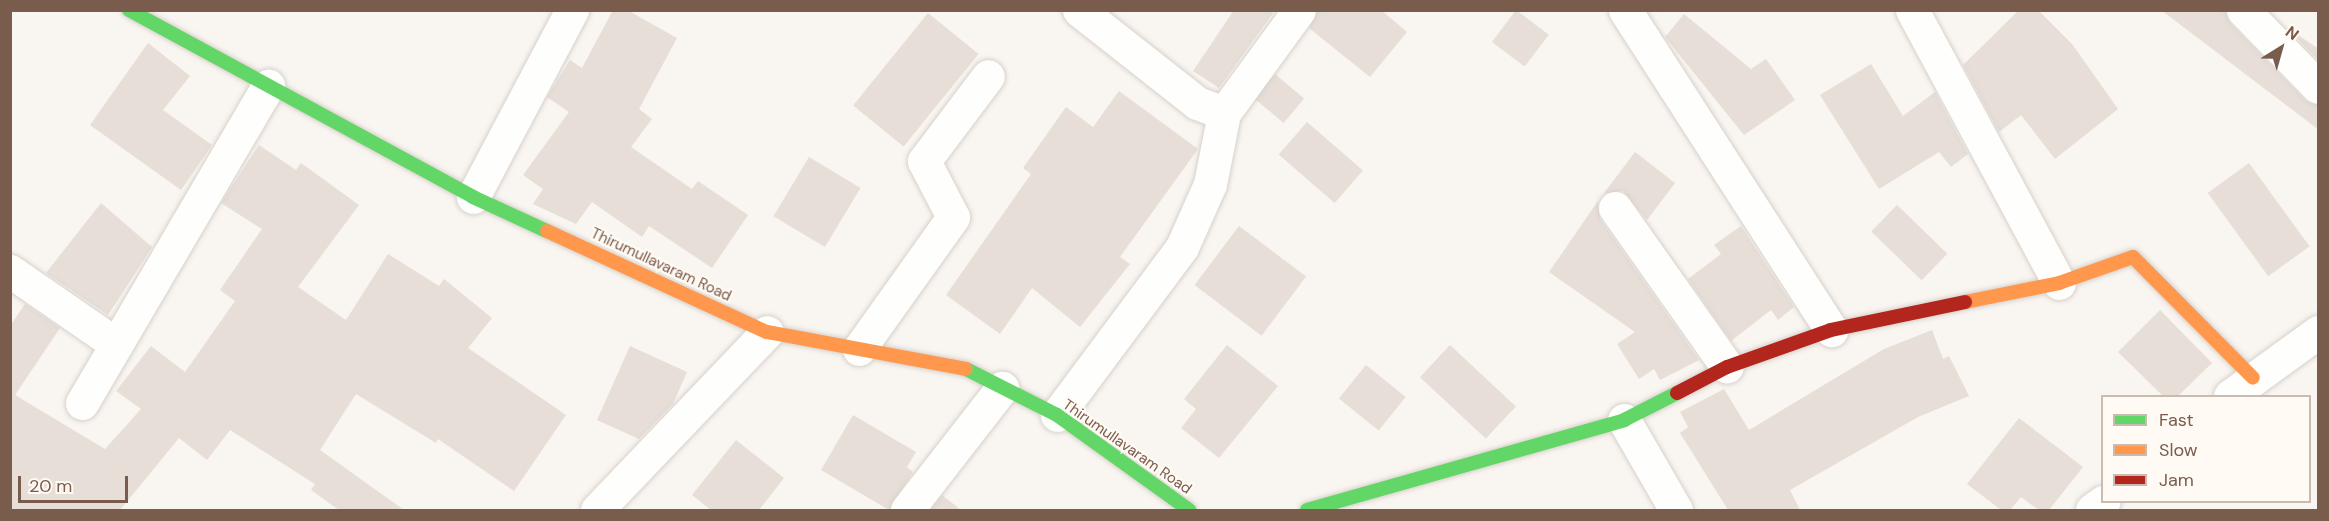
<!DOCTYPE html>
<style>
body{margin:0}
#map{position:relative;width:2329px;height:521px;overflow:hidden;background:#f9f5f0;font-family:"DM Sans",sans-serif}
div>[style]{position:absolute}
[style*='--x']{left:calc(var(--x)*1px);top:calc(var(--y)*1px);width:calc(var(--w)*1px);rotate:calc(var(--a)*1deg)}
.building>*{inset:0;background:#e6ded7;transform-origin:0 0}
.roads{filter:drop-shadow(0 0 2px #d7d1cb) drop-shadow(0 0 2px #d7d1cb)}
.street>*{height:33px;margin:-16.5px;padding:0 16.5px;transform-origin:16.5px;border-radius:16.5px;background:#fefefd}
.fast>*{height:14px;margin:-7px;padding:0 7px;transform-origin:7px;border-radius:7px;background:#63d668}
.slow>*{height:14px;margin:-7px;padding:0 7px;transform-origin:7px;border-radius:7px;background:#ff974d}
.jam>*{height:14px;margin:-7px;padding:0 7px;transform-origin:7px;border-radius:7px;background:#b3261e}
span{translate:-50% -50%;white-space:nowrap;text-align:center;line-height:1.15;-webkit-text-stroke:4.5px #fffaf3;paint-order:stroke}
.street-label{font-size:15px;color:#7a5c4d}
.frame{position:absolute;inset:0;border:12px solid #7a5c4d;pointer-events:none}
.legend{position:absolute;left:2101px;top:395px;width:210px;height:108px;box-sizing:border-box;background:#fffaf3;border:2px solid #cabbb1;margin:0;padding:8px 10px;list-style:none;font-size:18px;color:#7a5c4d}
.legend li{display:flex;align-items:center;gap:12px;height:30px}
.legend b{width:30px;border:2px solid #cabbb1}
.north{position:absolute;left:2251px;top:18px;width:60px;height:60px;-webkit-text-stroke:4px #fffaf3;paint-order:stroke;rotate:37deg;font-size:16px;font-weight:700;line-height:24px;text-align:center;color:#7a5c4d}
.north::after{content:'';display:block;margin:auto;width:21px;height:27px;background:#7a5c4d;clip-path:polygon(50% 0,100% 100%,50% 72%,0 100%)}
.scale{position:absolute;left:18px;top:476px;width:110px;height:27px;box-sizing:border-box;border:3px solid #7a5c4d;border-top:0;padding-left:8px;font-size:18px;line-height:21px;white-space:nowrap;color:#7a5c4d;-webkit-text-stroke:4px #fffaf3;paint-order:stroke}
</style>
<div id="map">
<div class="building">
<i style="clip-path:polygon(613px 10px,627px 10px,677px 38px,639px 109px,652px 119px,631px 147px,692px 189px,698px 181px,748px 215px,712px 268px,649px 226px,642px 237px,592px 202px,576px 224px,533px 204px,543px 189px,523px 175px,569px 112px,547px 97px,570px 60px,582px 68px)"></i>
<i style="clip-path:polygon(1234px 10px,1275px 10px,1219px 88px,1193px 71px)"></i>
<i style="clip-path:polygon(1317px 10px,1381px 10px,1407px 32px,1370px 77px,1309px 28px)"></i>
<i style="left:1516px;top:10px;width:41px;height:40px;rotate:37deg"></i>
<i style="clip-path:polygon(2019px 10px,2038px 10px,2072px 44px,2118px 109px,2055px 159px,2021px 115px,1999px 132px,1963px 65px)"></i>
<i style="clip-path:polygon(2161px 10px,2225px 10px,2230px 23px,2305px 100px,2319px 105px,2319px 130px)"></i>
<i style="left:928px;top:13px;width:65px;height:119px;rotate:39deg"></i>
<i style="clip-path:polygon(1684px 14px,1751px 69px,1766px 59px,1795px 100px,1744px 135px,1665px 37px)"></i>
<i style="clip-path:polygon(2286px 27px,2319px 49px,2317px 59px)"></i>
<i style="clip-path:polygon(148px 43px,190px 76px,163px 110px,212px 145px,181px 190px,90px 125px)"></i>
<i style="clip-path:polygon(1871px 64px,1903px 116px,1935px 92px,1968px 154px,1951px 167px,1939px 152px,1879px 189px,1820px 95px)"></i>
<i style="left:1275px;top:74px;width:38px;height:32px;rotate:40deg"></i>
<i style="clip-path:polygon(1119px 91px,1198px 149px,1120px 257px,1130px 264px,1080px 327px,1032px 288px,1000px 334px,946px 295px,1031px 174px,1023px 168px,1066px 107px,1093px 127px)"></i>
<i style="left:1307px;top:122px;width:74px;height:43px;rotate:41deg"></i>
<i style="clip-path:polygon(259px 145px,296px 170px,301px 163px,359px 205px,298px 287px,346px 320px,388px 254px,439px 286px,444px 279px,492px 318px,468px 348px,566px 415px,514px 491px,438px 439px,436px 443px,356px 394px,320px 450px,404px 510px,339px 510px,311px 490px,315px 484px,230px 430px,207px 460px,179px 438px,120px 510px,10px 510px,10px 326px,25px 304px,60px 328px,15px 395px,105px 449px,141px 409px,116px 391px,151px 346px,185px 372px,235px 301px,220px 290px,262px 229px,221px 203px)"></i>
<i style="clip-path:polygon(1635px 152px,1675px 183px,1647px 220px,1623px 191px,1604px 193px)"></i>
<i style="left:809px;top:157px;width:60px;height:69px;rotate:31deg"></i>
<i style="left:2249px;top:163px;width:103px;height:51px;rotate:54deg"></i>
<i style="clip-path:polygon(1598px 201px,1600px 219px,1699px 360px,1660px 380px,1654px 369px,1639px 379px,1617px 344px,1635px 332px,1549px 272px)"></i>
<i style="clip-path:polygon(101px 203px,152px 247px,108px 315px,46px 273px)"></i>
<i style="left:1897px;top:205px;width:70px;height:37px;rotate:44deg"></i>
<i style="left:1239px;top:226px;width:84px;height:74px;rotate:37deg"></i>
<i style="clip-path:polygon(1741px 226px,1794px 307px,1778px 320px,1771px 310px,1731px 341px,1688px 279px,1721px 254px,1714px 245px)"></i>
<i style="clip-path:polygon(2160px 310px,2212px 363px,2178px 396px,2163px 396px,2118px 352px)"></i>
<i style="clip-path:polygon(1932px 330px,1943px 359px,1949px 356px,1969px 396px,1918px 417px,1790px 490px,1800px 510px,1728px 510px,1680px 433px,1688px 427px,1680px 412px,1724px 389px,1749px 430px,1884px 349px)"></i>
<i style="clip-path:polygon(1227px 345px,1278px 386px,1219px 458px,1181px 428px,1196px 409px,1184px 399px)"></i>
<i style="left:1450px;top:345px;width:90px;height:44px;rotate:43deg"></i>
<i style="clip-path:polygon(630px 346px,687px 372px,673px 404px,639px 439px,597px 420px)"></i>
<i style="left:1366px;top:365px;width:51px;height:43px;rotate:39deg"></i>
<i style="clip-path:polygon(853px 415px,916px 452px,907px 467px,913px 472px,889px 510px,821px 470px)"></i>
<i style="clip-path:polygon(2019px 418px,2083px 467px,2049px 510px,2039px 510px,2021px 497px,2010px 510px,2001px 510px,1967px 484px)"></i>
<i style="clip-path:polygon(736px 440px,784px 478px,759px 510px,711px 510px,692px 495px)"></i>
<i style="clip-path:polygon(942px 495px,961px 510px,930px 510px)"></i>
</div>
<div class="roads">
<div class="street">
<i style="--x:1079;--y:10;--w:150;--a:38.2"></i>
<i style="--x:1197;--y:103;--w:29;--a:20"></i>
<i style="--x:1224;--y:113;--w:127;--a:-53.9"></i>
<i style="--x:1625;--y:10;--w:381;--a:57.2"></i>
<i style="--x:1912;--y:10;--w:310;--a:61.7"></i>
<i style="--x:2243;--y:10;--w:107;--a:45.8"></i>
<i style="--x:473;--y:197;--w:212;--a:-62.1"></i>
<i style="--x:1615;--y:208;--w:194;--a:54.8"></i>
<i style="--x:10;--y:271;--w:129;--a:34.6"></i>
<i style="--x:859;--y:349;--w:162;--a:-54.5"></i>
<i style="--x:953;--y:217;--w:63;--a:-117.4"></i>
<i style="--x:924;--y:161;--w:106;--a:-53"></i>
<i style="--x:2230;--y:396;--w:109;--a:-36"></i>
<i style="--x:82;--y:403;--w:368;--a:-59.6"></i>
<i style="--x:1057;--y:415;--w:209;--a:-53.3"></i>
<i style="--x:1182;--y:247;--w:69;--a:-66"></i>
<i style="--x:1210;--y:184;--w:72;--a:-78.8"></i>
<i style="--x:1624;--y:420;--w:104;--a:60"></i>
<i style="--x:597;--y:510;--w:246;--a:-46.3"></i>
<i style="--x:907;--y:510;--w:155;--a:-52.1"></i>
<i style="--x:2092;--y:510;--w:14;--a:-36"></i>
</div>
<div class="fast">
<i style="--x:129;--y:10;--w:392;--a:28.5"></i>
<i style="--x:473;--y:197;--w:81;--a:24.7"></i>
<i style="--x:966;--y:369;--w:102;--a:26.8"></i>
<i style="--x:1057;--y:415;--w:163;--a:35.7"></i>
<i style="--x:1307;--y:510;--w:330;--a:-15.8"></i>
<i style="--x:1624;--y:420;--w:59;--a:-27"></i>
</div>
<div class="slow">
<i style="--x:547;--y:231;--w:242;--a:24.7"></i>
<i style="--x:767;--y:332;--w:202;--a:10.5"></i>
<i style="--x:1965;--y:302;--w:96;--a:-11.4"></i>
<i style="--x:2059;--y:283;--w:78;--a:-19.4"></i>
<i style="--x:2133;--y:257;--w:170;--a:45.2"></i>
</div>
<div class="jam">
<i style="--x:1677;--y:393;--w:56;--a:-27.5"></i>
<i style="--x:1727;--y:367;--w:110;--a:-19.6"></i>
<i style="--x:1831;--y:330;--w:137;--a:-11.8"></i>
</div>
</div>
<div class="street-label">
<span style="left:661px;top:265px;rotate:25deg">Thirumullavaram Road</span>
<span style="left:1127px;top:447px;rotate:35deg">Thirumullavaram Road</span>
</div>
<div class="frame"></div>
<ul class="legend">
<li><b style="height:8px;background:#63d668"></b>Fast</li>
<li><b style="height:8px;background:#ff974d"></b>Slow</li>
<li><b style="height:8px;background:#b3261e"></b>Jam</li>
</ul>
<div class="north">N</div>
<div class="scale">20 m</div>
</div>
